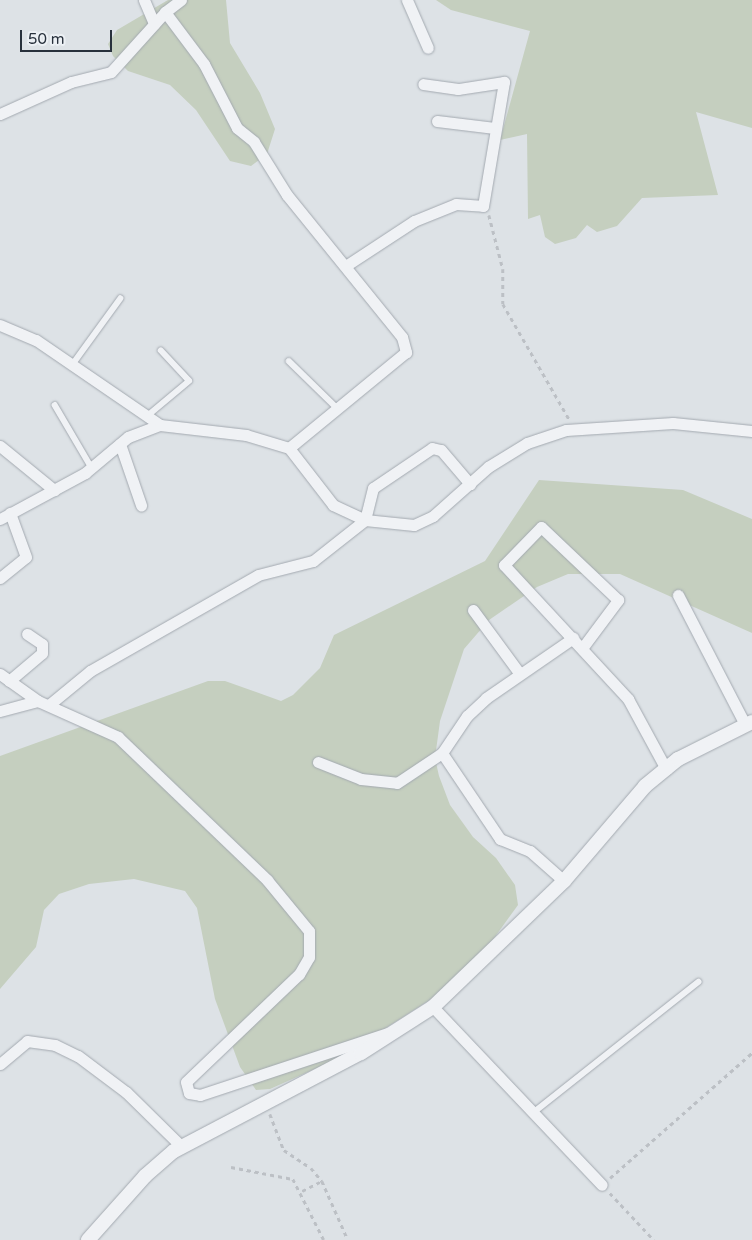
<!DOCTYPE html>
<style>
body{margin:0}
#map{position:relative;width:752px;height:1240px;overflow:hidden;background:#dde2e6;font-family:"Varela Round",sans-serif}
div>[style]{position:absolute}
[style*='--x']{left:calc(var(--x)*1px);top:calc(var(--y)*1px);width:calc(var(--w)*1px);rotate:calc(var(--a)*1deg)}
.green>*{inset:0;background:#c5cfbf}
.path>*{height:2.5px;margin-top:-1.25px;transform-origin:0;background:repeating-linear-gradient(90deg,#bcc0c5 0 4px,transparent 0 8px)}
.roads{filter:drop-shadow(0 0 1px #a3a9b0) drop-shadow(0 0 1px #a3a9b0)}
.service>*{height:5.5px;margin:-2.75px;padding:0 2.75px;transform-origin:2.75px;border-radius:2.75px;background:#f0f2f5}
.minor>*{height:11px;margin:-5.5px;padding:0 5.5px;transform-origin:5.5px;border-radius:5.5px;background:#f0f2f5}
.tertiary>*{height:14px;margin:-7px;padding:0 7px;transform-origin:7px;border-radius:7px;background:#f0f2f5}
span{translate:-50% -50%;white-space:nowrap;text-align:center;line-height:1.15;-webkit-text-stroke:4px #ecf0f4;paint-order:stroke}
.scale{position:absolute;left:20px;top:30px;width:92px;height:22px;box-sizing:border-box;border:2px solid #28313c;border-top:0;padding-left:6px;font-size:15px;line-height:18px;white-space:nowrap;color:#28313c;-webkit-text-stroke:4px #ecf0f4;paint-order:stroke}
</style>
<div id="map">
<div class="green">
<i style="clip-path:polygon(168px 0,226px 0,230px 43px,260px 93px,275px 129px,267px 154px,251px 166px,230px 161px,196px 110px,170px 85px,128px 71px,113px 56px,108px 44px,117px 30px)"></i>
<i style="clip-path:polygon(436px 0,752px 0,752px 128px,696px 112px,718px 195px,642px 198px,617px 226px,597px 232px,587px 225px,576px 238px,555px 244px,545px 237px,540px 215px,528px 219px,527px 134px,500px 140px,530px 31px,451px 10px)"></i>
<i style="clip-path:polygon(539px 480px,683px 490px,752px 519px,752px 633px,620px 574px,568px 574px,537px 587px,489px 620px,464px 649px,440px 721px,435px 758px,439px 776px,450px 805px,473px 837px,496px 858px,515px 885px,518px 905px,466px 977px,337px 1059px,270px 1089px,256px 1090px,240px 1067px,215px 999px,197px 908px,185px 891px,134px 879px,89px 884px,59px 894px,44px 910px,36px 947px,0 989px,0 756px,208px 681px,225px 681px,281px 701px,293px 695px,320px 668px,334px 635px,485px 561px)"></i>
</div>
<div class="path">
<i style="--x:489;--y:215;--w:56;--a:75.5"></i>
<i style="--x:503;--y:269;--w:35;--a:90"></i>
<i style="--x:503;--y:304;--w:133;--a:60.1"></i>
<i style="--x:270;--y:1114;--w:39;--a:69"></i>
<i style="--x:284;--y:1150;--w:32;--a:34"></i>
<i style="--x:311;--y:1168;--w:17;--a:50"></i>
<i style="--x:322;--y:1181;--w:64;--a:66.2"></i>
<i style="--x:231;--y:1167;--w:63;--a:11"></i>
<i style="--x:293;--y:1179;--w:68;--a:63.1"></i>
<i style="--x:610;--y:1178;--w:189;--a:-41.4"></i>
<i style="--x:302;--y:1191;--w:22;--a:-27"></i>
<i style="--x:610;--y:1193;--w:64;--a:46.9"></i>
</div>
<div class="roads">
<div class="service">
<i style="--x:289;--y:361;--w:69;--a:44.4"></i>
<i style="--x:72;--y:365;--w:82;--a:-54"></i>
<i style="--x:55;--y:405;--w:73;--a:59.6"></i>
<i style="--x:146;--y:417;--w:56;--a:-39.9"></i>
<i style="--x:189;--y:381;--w:41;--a:-133"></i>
<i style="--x:533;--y:1113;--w:211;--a:-38.4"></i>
</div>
<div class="minor">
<i style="--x:144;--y:0;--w:26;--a:67"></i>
<i style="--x:407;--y:0;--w:52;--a:66.4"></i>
<i style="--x:165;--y:12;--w:65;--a:53.1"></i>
<i style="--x:204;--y:64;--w:72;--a:62.7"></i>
<i style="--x:237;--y:128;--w:22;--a:39"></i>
<i style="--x:254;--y:142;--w:62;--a:58.1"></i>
<i style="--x:287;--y:195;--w:183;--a:51"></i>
<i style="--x:402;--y:337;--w:16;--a:75"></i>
<i style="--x:406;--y:352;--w:151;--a:140.6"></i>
<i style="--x:0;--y:114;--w:78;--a:-24.3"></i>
<i style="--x:71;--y:82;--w:41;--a:-14"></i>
<i style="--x:111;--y:72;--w:81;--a:-48"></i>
<i style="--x:165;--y:12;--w:20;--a:-37"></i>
<i style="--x:437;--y:121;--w:58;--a:6.9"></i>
<i style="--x:347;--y:265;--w:80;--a:-33.3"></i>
<i style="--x:414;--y:221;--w:45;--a:-22"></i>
<i style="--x:456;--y:204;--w:27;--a:4"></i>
<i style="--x:483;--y:206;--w:126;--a:-80.4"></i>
<i style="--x:504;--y:82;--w:47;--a:171.3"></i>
<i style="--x:458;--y:89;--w:35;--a:-172"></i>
<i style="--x:0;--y:325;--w:39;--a:23"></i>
<i style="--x:36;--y:340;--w:150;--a:34.4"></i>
<i style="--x:120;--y:444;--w:65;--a:71"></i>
<i style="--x:0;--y:446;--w:70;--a:39.2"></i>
<i style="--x:0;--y:519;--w:97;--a:-28.4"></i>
<i style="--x:85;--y:473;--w:56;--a:-39.9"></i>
<i style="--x:128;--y:437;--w:34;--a:-21"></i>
<i style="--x:160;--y:425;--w:87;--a:6.6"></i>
<i style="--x:246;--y:435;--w:45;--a:16.8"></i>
<i style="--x:289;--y:448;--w:72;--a:52.3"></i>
<i style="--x:333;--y:505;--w:35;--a:25"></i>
<i style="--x:365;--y:520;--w:49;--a:5.8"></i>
<i style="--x:414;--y:525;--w:21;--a:-25"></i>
<i style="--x:433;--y:516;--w:74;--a:-41.7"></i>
<i style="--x:488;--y:467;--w:46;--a:-31.6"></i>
<i style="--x:527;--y:443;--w:41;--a:-18.4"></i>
<i style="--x:566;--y:430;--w:107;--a:-3.7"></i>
<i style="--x:673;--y:423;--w:79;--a:5.8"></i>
<i style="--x:0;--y:578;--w:33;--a:-39"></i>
<i style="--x:26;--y:557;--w:47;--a:-110"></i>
<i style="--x:678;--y:595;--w:145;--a:62.6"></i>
<i style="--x:473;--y:610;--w:79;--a:53.7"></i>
<i style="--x:583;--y:647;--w:59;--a:-53.3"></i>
<i style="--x:618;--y:600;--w:106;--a:-136.5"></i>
<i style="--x:541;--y:527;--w:53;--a:134.2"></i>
<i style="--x:504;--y:565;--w:183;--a:47.2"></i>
<i style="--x:628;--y:699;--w:80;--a:61.5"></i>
<i style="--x:0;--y:674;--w:47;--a:35.4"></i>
<i style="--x:38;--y:701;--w:88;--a:24.2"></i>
<i style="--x:118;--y:737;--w:207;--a:43.8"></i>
<i style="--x:267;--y:880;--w:66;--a:50.5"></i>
<i style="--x:309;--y:931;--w:26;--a:90"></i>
<i style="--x:309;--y:957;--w:20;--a:120"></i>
<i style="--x:299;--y:974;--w:156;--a:136.3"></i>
<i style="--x:186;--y:1082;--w:11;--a:75"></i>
<i style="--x:189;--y:1093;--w:11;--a:10"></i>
<i style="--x:200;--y:1095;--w:197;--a:-18.3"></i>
<i style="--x:9;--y:681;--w:43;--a:-40.3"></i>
<i style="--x:42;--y:653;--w:9;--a:-90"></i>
<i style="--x:42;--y:644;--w:18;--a:-146"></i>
<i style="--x:50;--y:704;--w:52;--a:-39.5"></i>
<i style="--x:90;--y:671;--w:193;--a:-29.7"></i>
<i style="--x:258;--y:575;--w:57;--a:-14.3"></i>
<i style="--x:313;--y:561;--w:66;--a:-38.3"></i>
<i style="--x:365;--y:520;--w:33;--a:-76"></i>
<i style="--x:373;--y:488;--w:71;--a:-34.1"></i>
<i style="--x:432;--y:448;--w:9;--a:13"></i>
<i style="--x:441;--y:450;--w:45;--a:49.5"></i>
<i style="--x:0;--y:711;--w:39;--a:-15"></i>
<i style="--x:442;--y:753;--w:104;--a:56"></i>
<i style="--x:500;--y:839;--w:32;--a:22"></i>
<i style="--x:530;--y:851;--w:45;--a:41.4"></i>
<i style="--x:318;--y:762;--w:46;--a:21.6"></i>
<i style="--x:361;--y:779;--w:36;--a:6"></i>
<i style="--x:397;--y:783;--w:54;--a:-33.7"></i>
<i style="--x:442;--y:753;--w:45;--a:-56"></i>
<i style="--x:467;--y:716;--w:26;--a:-43"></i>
<i style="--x:486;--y:698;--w:106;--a:-34.6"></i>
<i style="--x:433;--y:1007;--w:245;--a:46.5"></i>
<i style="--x:0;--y:1064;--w:35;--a:-40"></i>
<i style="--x:27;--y:1041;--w:28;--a:8"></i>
<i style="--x:55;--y:1045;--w:25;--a:26"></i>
<i style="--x:78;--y:1056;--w:60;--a:36.9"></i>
<i style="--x:126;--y:1092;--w:78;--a:44.5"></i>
</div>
<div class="tertiary">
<i style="--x:88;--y:1240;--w:86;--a:-48.3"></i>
<i style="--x:145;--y:1176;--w:38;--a:-41"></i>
<i style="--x:174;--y:1151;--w:211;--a:-27.7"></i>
<i style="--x:361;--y:1053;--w:85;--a:-32.6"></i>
<i style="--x:433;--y:1007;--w:182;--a:-43.9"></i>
<i style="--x:564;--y:881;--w:125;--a:-49.5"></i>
<i style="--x:645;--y:786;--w:43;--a:-39.3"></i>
<i style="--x:678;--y:759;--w:83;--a:-26.6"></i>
</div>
</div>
<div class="scale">50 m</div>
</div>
